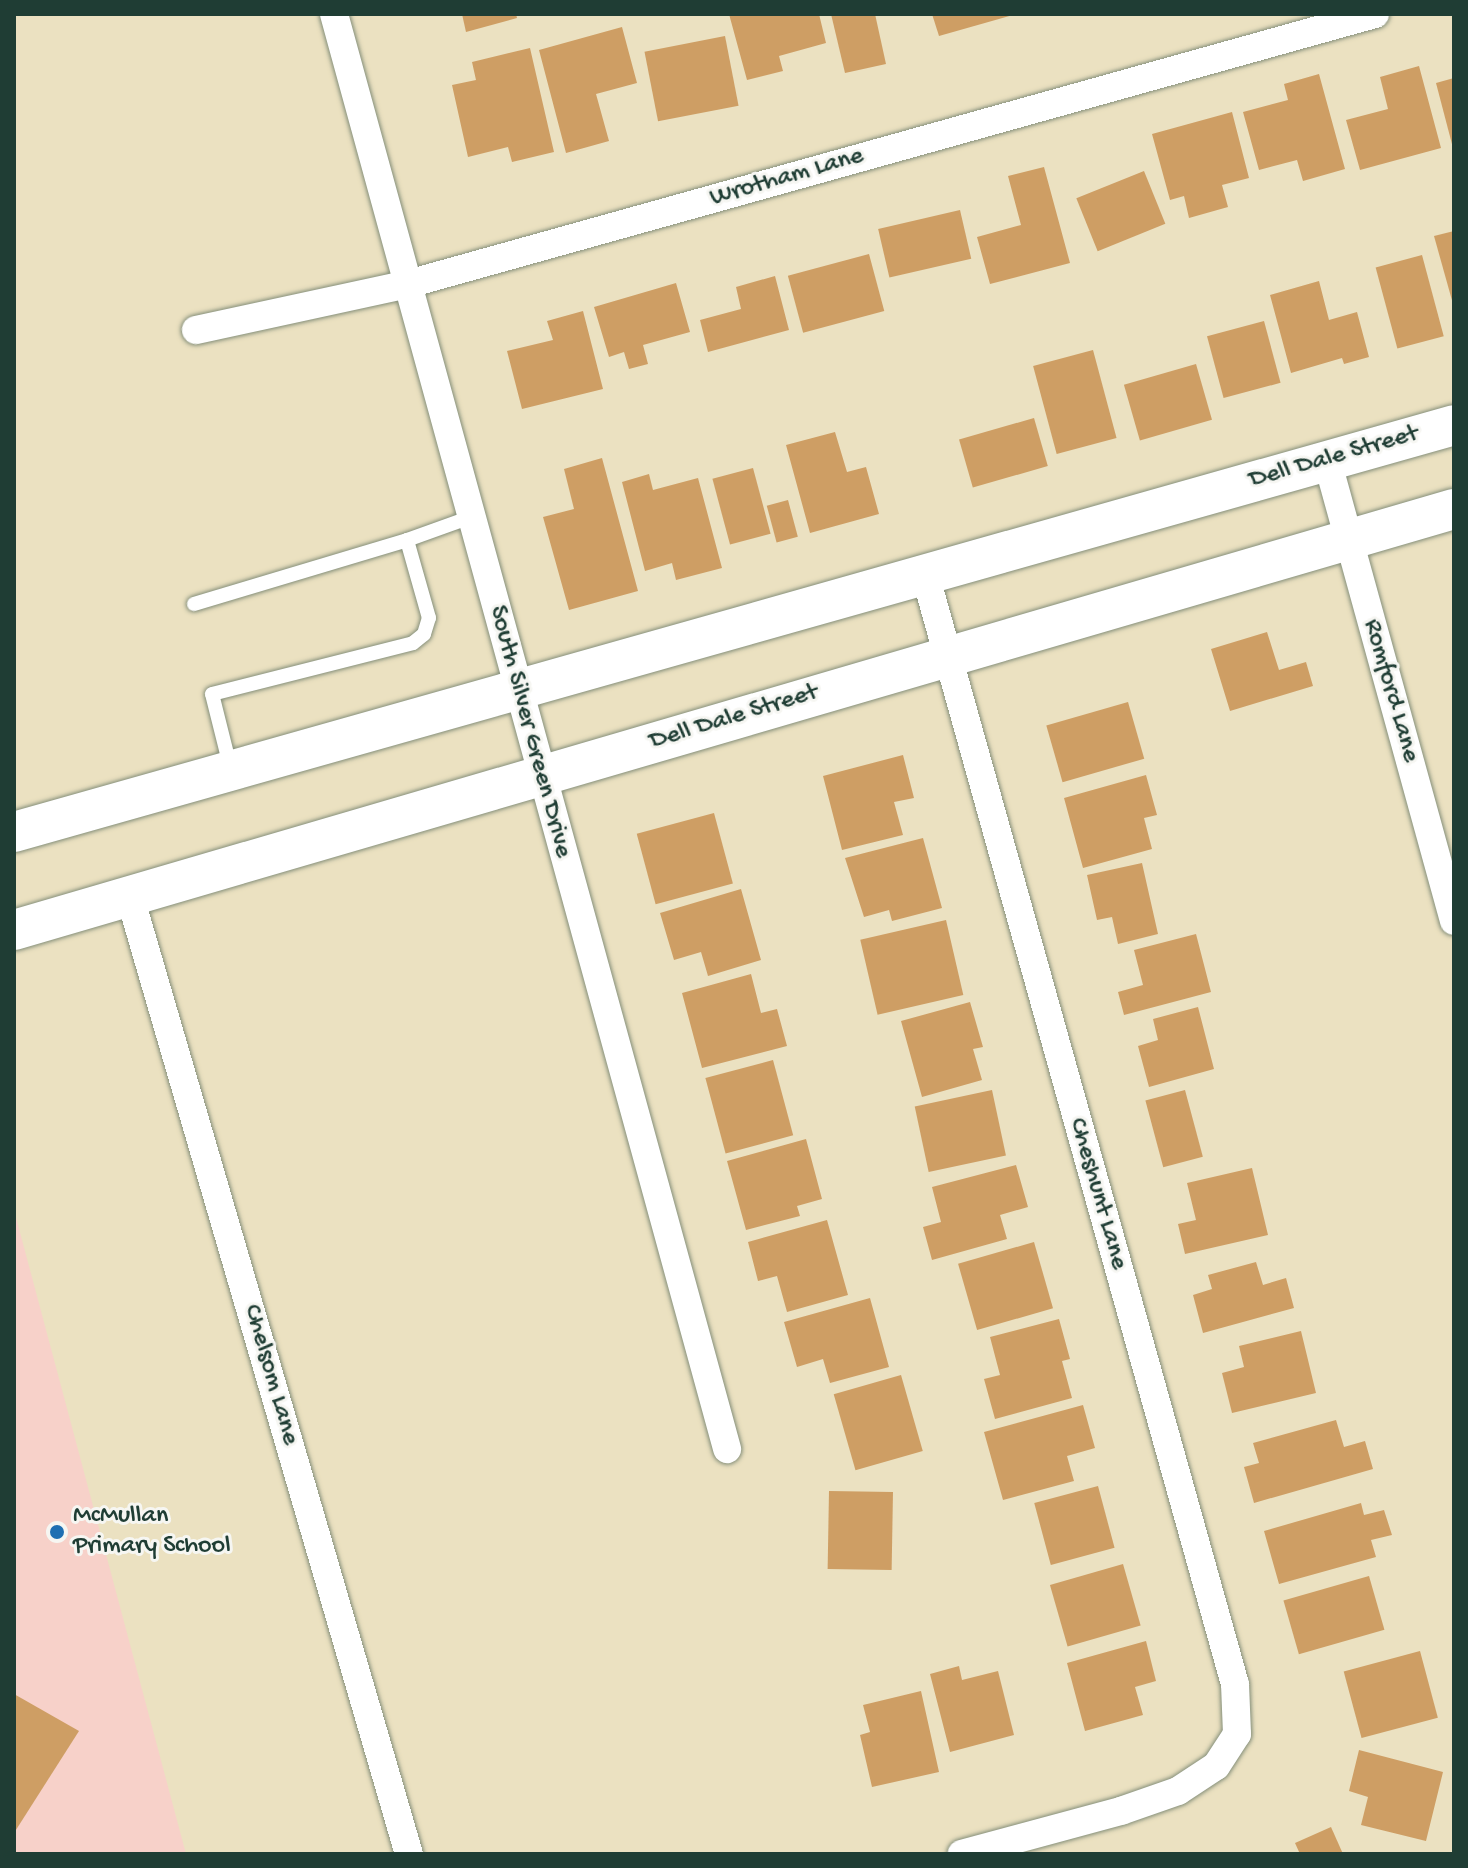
<!DOCTYPE html>
<style>
body{margin:0}
#map{position:relative;width:1468px;height:1868px;overflow:hidden;background:#ebe1c1;font-family:"Gochi Hand",sans-serif}
div>[style]{position:absolute}
[style*='--x']{left:calc(var(--x)*1px);top:calc(var(--y)*1px);width:calc(var(--w)*1px);rotate:calc(var(--a)*1deg)}
.built>*{inset:0;background:#f7d1c9}
.building>*{inset:0;background:#ce9e64;transform-origin:0 0}
.roads{filter:drop-shadow(0 0 2px #858f7a) drop-shadow(0 0 2px #858f7a)}
.lane>*{height:14px;margin:-7px;padding:0 7px;transform-origin:7px;border-radius:7px;background:#fff}
.street>*{height:28px;margin:-14px;padding:0 14px;transform-origin:14px;border-radius:14px;background:#fff}
.secondary>*{height:40px;margin:-20px;padding:0 20px;transform-origin:20px;border-radius:20px;background:#fff}
.dots>*{width:22px;height:22px;translate:-50% -50%;box-sizing:border-box;border:4px solid #f6f6f2;border-radius:50%}
span{translate:-50% -50%;white-space:nowrap;text-align:center;line-height:1.15;-webkit-text-stroke:6px #f6f6f2;paint-order:stroke}
.street-label{font-size:26px;color:#1f3d34}
.poi-label{font-size:26px;color:#1f3d34}
.left{translate:0 -50%;text-align:left}
.frame{position:absolute;inset:0;border:16px solid #1f3d34;pointer-events:none}
</style>
<div id="map">
<div class="built">
<i style="clip-path:polygon(14px 1210px,186px 1854px,14px 1854px)"></i>
</div>
<div class="building">
<i style="clip-path:polygon(462px 14px,516px 14px,517px 18px,466px 32px)"></i>
<i style="clip-path:polygon(729px 14px,819px 14px,826px 43px,779px 56px,783px 71px,747px 80px)"></i>
<i style="clip-path:polygon(831px 14px,875px 14px,886px 64px,845px 73px)"></i>
<i style="clip-path:polygon(932px 14px,1013px 14px,1013px 15px,939px 36px)"></i>
<i style="clip-path:polygon(622px 27px,637px 83px,596px 94px,609px 141px,566px 153px,539px 50px)"></i>
<i style="left:725px;top:36px;width:71px;height:82px;rotate:79deg"></i>
<i style="clip-path:polygon(530px 48px,554px 152px,512px 162px,508px 147px,468px 157px,452px 85px,476px 80px,472px 62px)"></i>
<i style="clip-path:polygon(1419px 66px,1441px 148px,1360px 170px,1346px 120px,1388px 109px,1380px 77px)"></i>
<i style="clip-path:polygon(1319px 74px,1345px 169px,1303px 181px,1297px 160px,1259px 170px,1243px 112px,1288px 100px,1284px 84px)"></i>
<i style="clip-path:polygon(1454px 78px,1454px 148px,1453px 148px,1436px 83px)"></i>
<i style="clip-path:polygon(1232px 112px,1249px 178px,1222px 185px,1228px 207px,1189px 218px,1184px 196px,1170px 200px,1152px 134px)"></i>
<i style="clip-path:polygon(1044px 167px,1070px 263px,990px 284px,977px 237px,1021px 225px,1008px 176px)"></i>
<i style="left:1144px;top:171px;width:57px;height:73px;rotate:68deg"></i>
<i style="left:960px;top:210px;width:50px;height:84px;rotate:77deg"></i>
<i style="clip-path:polygon(1454px 231px,1454px 304px,1453px 304px,1434px 236px)"></i>
<i style="left:869px;top:254px;width:59px;height:84px;rotate:75deg"></i>
<i style="left:1422px;top:255px;width:84px;height:48px;rotate:75deg"></i>
<i style="clip-path:polygon(775px 276px,789px 330px,708px 352px,700px 320px,741px 309px,736px 287px)"></i>
<i style="clip-path:polygon(1319px 281px,1329px 320px,1357px 312px,1369px 357px,1344px 364px,1342px 358px,1291px 373px,1270px 295px)"></i>
<i style="clip-path:polygon(676px 283px,690px 332px,643px 345px,648px 364px,629px 369px,624px 352px,609px 357px,594px 307px)"></i>
<i style="clip-path:polygon(583px 311px,603px 389px,522px 409px,507px 351px,553px 340px,547px 321px)"></i>
<i style="left:1264px;top:321px;width:64px;height:59px;rotate:75deg"></i>
<i style="left:1093px;top:350px;width:91px;height:62px;rotate:75deg"></i>
<i style="left:1196px;top:364px;width:58px;height:75px;rotate:74deg"></i>
<i style="left:1034px;top:418px;width:50px;height:78px;rotate:74deg"></i>
<i style="clip-path:polygon(835px 432px,847px 472px,866px 467px,879px 514px,810px 533px,786px 445px)"></i>
<i style="clip-path:polygon(602px 458px,638px 591px,569px 610px,543px 517px,574px 509px,564px 469px)"></i>
<i style="left:753px;top:468px;width:68px;height:42px;rotate:75deg"></i>
<i style="clip-path:polygon(649px 474px,653px 490px,698px 478px,722px 568px,676px 580px,672px 563px,645px 571px,622px 482px)"></i>
<i style="left:788px;top:500px;width:38px;height:22px;rotate:75deg"></i>
<i style="clip-path:polygon(1267px 632px,1279px 670px,1306px 662px,1313px 686px,1230px 711px,1211px 649px)"></i>
<i style="left:1128px;top:702px;width:59px;height:85px;rotate:74deg"></i>
<i style="clip-path:polygon(903px 755px,914px 798px,894px 802px,903px 835px,842px 850px,823px 776px)"></i>
<i style="clip-path:polygon(1146px 775px,1157px 815px,1144px 818px,1152px 849px,1083px 868px,1064px 798px)"></i>
<i style="left:714px;top:813px;width:73px;height:80px;rotate:75deg"></i>
<i style="clip-path:polygon(923px 838px,942px 908px,892px 921px,889px 910px,864px 917px,845px 858px)"></i>
<i style="clip-path:polygon(1142px 863px,1158px 934px,1118px 944px,1112px 917px,1097px 920px,1087px 875px)"></i>
<i style="clip-path:polygon(741px 889px,761px 960px,708px 976px,701px 952px,674px 960px,660px 913px)"></i>
<i style="left:946px;top:920px;width:77px;height:88px;rotate:77deg"></i>
<i style="clip-path:polygon(1196px 934px,1211px 992px,1124px 1015px,1118px 992px,1143px 985px,1134px 950px)"></i>
<i style="clip-path:polygon(751px 974px,761px 1013px,777px 1009px,787px 1046px,702px 1068px,682px 993px)"></i>
<i style="clip-path:polygon(970px 1002px,983px 1047px,973px 1049px,982px 1080px,922px 1097px,901px 1021px)"></i>
<i style="clip-path:polygon(1198px 1007px,1214px 1069px,1149px 1087px,1138px 1046px,1158px 1040px,1153px 1019px)"></i>
<i style="left:773px;top:1060px;width:78px;height:70px;rotate:75deg"></i>
<i style="left:992px;top:1090px;width:67px;height:79px;rotate:78deg"></i>
<i style="left:1185px;top:1090px;width:69px;height:41px;rotate:75deg"></i>
<i style="clip-path:polygon(806px 1139px,822px 1199px,797px 1206px,800px 1216px,746px 1230px,727px 1161px)"></i>
<i style="clip-path:polygon(1016px 1165px,1028px 1207px,1000px 1215px,1007px 1239px,932px 1260px,923px 1227px,941px 1222px,932px 1187px)"></i>
<i style="clip-path:polygon(1252px 1168px,1268px 1235px,1185px 1254px,1178px 1224px,1196px 1220px,1187px 1183px)"></i>
<i style="clip-path:polygon(827px 1220px,848px 1295px,787px 1312px,777px 1276px,758px 1281px,748px 1242px)"></i>
<i style="left:1034px;top:1242px;width:69px;height:79px;rotate:74deg"></i>
<i style="clip-path:polygon(1256px 1262px,1263px 1285px,1286px 1278px,1294px 1308px,1203px 1333px,1193px 1295px,1212px 1289px,1208px 1275px)"></i>
<i style="clip-path:polygon(870px 1298px,889px 1367px,830px 1383px,823px 1359px,797px 1367px,784px 1322px)"></i>
<i style="clip-path:polygon(1059px 1319px,1070px 1359px,1062px 1361px,1072px 1398px,995px 1419px,984px 1379px,1000px 1375px,990px 1337px)"></i>
<i style="clip-path:polygon(1301px 1331px,1316px 1393px,1232px 1413px,1222px 1373px,1244px 1367px,1239px 1346px)"></i>
<i style="left:901px;top:1375px;width:79px;height:70px;rotate:74deg"></i>
<i style="clip-path:polygon(1083px 1405px,1095px 1448px,1067px 1456px,1074px 1481px,1003px 1500px,984px 1432px)"></i>
<i style="clip-path:polygon(1336px 1420px,1344px 1447px,1365px 1441px,1373px 1469px,1254px 1503px,1244px 1467px,1259px 1463px,1253px 1443px)"></i>
<i style="left:1098px;top:1486px;width:64px;height:66px;rotate:75deg"></i>
<i style="left:829px;top:1491px;width:64px;height:78px;rotate:1deg"></i>
<i style="clip-path:polygon(1361px 1503px,1364px 1515px,1384px 1510px,1392px 1535px,1371px 1540px,1376px 1557px,1279px 1584px,1264px 1531px)"></i>
<i style="left:1123px;top:1564px;width:64px;height:76px;rotate:74deg"></i>
<i style="left:1369px;top:1576px;width:56px;height:89px;rotate:74deg"></i>
<i style="clip-path:polygon(1146px 1641px,1156px 1681px,1135px 1687px,1143px 1715px,1085px 1731px,1067px 1663px)"></i>
<i style="left:1420px;top:1651px;width:69px;height:79px;rotate:75deg"></i>
<i style="clip-path:polygon(959px 1666px,962px 1680px,998px 1671px,1014px 1735px,950px 1752px,930px 1674px)"></i>
<i style="clip-path:polygon(921px 1691px,939px 1772px,872px 1787px,860px 1735px,870px 1732px,863px 1705px)"></i>
<i style="clip-path:polygon(14px 1694px,79px 1731px,14px 1833px)"></i>
<i style="clip-path:polygon(1359px 1750px,1443px 1772px,1426px 1841px,1361px 1825px,1368px 1797px,1349px 1791px)"></i>
<i style="clip-path:polygon(1331px 1827px,1343px 1854px,1300px 1854px,1295px 1843px)"></i>
</div>
<div class="roads">
<div class="lane">
<i style="--x:194;--y:604;--w:222;--a:-16.7"></i>
<i style="--x:231;--y:770;--w:78;--a:-104"></i>
<i style="--x:212;--y:694;--w:207;--a:-14.2"></i>
<i style="--x:413;--y:643;--w:14;--a:-39"></i>
<i style="--x:424;--y:634;--w:17;--a:-73"></i>
<i style="--x:429;--y:618;--w:81;--a:-105.8"></i>
<i style="--x:407;--y:540;--w:68;--a:-19.8"></i>
</div>
<div class="street">
<i style="--x:334;--y:14;--w:1488;--a:74.68"></i>
<i style="--x:196;--y:330;--w:217;--a:-12.2"></i>
<i style="--x:408;--y:284;--w:1004;--a:-15.6"></i>
<i style="--x:1327;--y:460;--w:478;--a:74.6"></i>
<i style="--x:925;--y:574;--w:1152;--a:74.4"></i>
<i style="--x:1235;--y:1684;--w:50;--a:87.7"></i>
<i style="--x:1237;--y:1734;--w:38;--a:123"></i>
<i style="--x:1216;--y:1766;--w:45;--a:146.7"></i>
<i style="--x:1178;--y:1791;--w:60;--a:160.7"></i>
<i style="--x:1121;--y:1811;--w:165;--a:164.9"></i>
<i style="--x:130;--y:897;--w:997;--a:73.75"></i>
</div>
<div class="secondary">
<i style="--x:14;--y:832;--w:1496;--a:-15.78"></i>
<i style="--x:14;--y:930;--w:1500;--a:-16.3"></i>
</div>
</div>
<div class="dots">
<i style="left:57px;top:1532px;background:#1f6fb2"></i>
</div>
<div class="street-label">
<span style="left:787px;top:178px;rotate:-16deg">Wrotham Lane</span>
<span style="left:1334px;top:458px;rotate:-16deg">Dell Dale Street</span>
<span style="left:1390px;top:691px;rotate:74deg">Romford Lane</span>
<span style="left:734px;top:718px;rotate:-17deg">Dell Dale Street</span>
<span style="left:529px;top:732px;rotate:75deg">South Silver Green Drive</span>
<span style="left:1097px;top:1194px;rotate:74deg">Cheshunt Lane</span>
<span style="left:270px;top:1375px;rotate:74deg">Chelsom Lane</span>
</div>
<div class="poi-label">
<span class="left" style="left:73px;top:1532px">McMullan<br>Primary School</span>
</div>
<div class="frame"></div>
</div>
